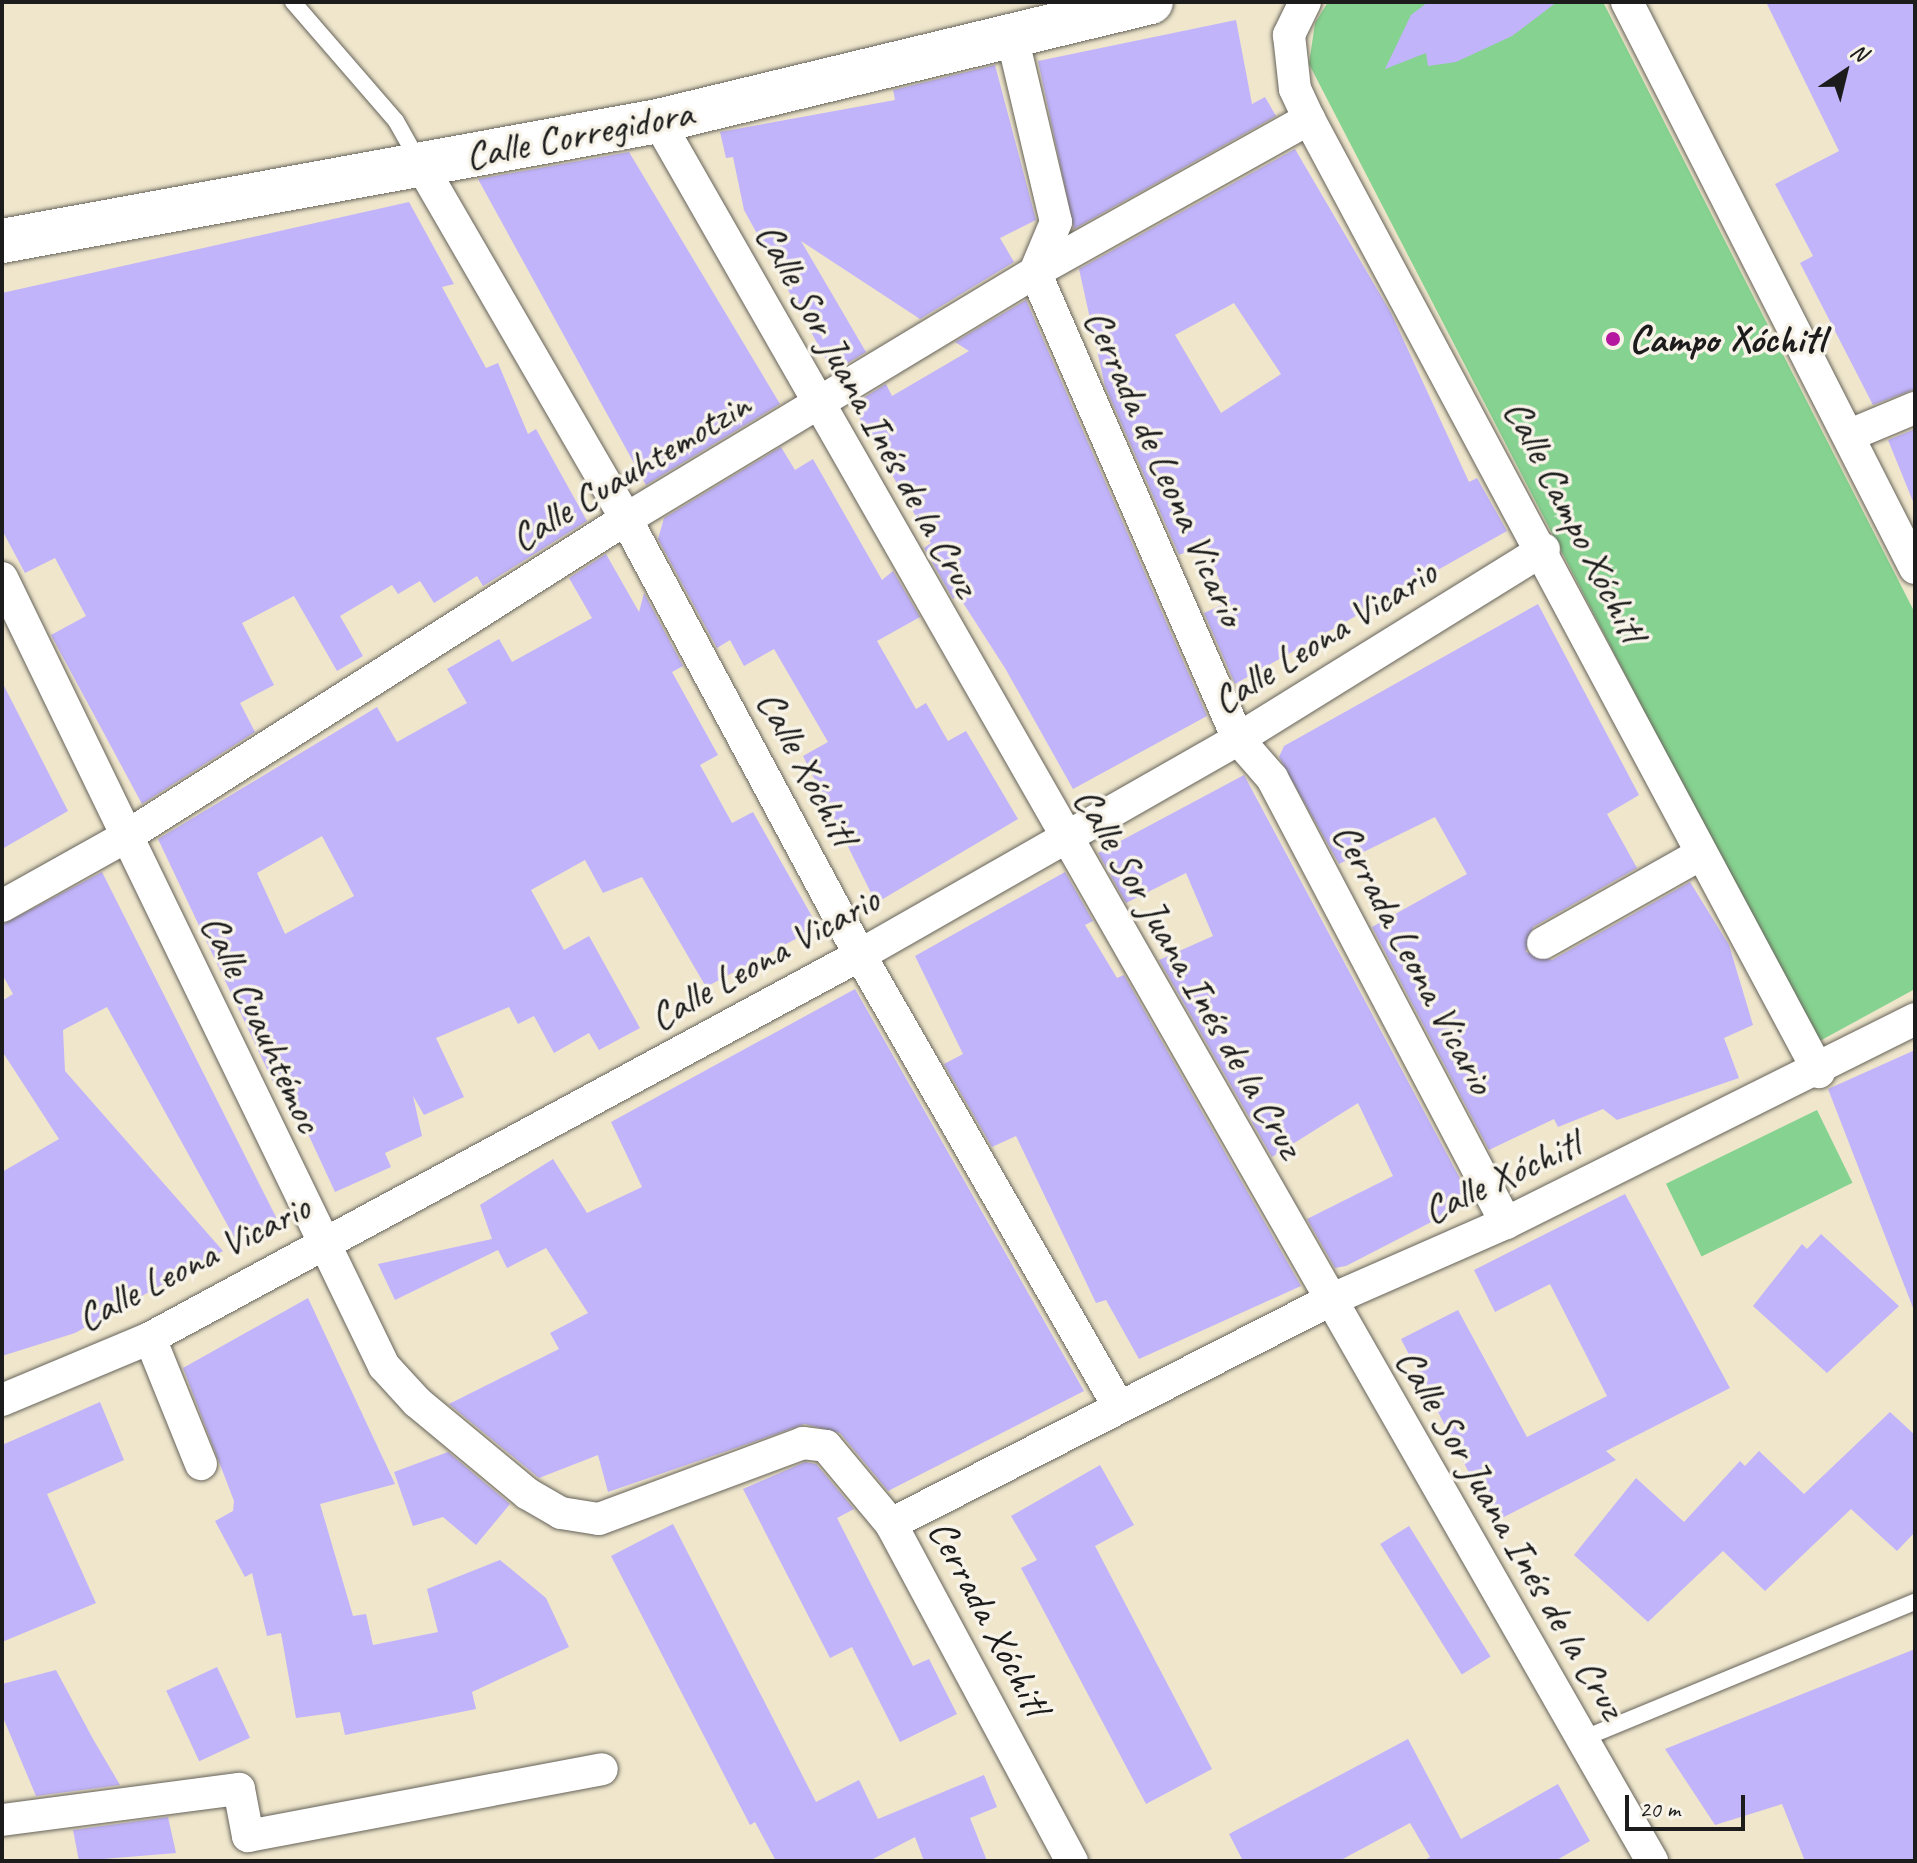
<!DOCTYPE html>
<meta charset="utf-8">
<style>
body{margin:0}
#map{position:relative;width:1917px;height:1863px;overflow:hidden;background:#efe6cc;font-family:Caveat,sans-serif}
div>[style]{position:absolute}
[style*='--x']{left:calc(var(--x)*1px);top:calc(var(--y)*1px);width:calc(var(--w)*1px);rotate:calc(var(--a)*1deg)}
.green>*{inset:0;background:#86d290;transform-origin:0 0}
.building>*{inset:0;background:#c2b4fa;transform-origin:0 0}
.roads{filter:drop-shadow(0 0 2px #66635a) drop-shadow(0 0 2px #66635a)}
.lane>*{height:16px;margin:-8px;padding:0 8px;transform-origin:8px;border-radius:8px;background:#fff}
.street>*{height:32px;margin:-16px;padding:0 16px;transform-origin:16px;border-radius:16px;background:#fff}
.secondary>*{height:44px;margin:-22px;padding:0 22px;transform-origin:22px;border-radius:22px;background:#fff}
.dots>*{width:22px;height:22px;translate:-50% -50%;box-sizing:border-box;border:4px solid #f7f3e8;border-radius:50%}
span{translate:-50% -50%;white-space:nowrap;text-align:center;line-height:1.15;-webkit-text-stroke:7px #f7f3e8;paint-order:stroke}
.street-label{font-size:40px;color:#1c1c1c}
.poi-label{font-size:40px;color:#1c1c1c;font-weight:700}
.left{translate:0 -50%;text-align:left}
.frame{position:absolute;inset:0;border:4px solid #1c1c1c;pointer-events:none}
.north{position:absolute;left:1805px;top:32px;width:80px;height:80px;-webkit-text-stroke:6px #f7f3e8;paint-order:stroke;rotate:35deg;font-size:22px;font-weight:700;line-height:32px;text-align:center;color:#1c1c1c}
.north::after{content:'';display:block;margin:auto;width:28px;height:36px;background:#1c1c1c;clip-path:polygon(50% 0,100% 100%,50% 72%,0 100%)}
.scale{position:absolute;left:1625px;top:1795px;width:120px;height:36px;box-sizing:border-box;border:4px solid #1c1c1c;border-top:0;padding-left:10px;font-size:24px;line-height:28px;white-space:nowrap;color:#1c1c1c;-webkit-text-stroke:6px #f7f3e8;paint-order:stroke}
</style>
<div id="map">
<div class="green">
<i style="clip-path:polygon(1328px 2px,1603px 2px,1915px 613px,1915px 989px,1816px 1043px,1309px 64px,1315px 23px)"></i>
<i style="left:1817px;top:1110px;width:81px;height:168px;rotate:64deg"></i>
</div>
<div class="building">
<i style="clip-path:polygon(1428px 2px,1557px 2px,1512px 36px,1456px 62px,1428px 66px,1426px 53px,1385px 69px,1411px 15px)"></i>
<i style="clip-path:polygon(1766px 2px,1915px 2px,1915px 389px,1873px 405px,1800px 263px,1813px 256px,1775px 184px,1839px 151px)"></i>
<i style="clip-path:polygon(1236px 20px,1252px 104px,1265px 97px,1276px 116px,1074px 229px,1038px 61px)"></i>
<i style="clip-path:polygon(995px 65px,1036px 220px,1000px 238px,1014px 262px,920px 319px,801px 241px,866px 352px,833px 372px,744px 210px,733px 157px,726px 158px,720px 132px,895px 100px,893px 90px)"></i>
<i style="clip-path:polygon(evenodd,1295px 149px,1391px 313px,1469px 482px,1477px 478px,1507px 531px,1235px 684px,1204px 613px,1228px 602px,1205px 544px,1179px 555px,1105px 386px,1079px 269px,1295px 149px,1234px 303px,1281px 374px,1221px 413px,1175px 335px,1234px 303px)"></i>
<i style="clip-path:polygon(629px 152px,780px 404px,646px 485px,478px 179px)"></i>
<i style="clip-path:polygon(409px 202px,454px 284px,442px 287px,486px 368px,498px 363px,528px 434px,536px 429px,587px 521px,483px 586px,477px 576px,434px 603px,420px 581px,398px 594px,392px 585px,340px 616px,363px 656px,337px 671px,294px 596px,242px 623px,274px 685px,240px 703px,255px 732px,142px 804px,51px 635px,86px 616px,55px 558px,25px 573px,2px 530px,2px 293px)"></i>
<i style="clip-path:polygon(1026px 300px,1207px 716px,1073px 789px,1005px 668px,958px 595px,953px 599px,924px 548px,931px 543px,852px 405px,886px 384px,892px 396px,969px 351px,955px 342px)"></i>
<i style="clip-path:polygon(1915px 429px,1915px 504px,1914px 504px,1888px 440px)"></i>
<i style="clip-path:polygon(781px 447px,795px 470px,813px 459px,882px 580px,893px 571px,920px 617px,877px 641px,916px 709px,926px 703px,948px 741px,966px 731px,1018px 819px,876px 903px,803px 756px,828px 742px,774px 649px,744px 666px,730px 640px,717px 648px,658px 539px,664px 518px)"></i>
<i style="clip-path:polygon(evenodd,606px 554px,639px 612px,644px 593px,683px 666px,672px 672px,718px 755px,700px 765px,732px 823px,753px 812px,818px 927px,706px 987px,642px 877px,603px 893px,585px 860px,531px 890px,564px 950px,589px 936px,640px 1028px,599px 1050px,589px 1033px,554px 1053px,534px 1016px,518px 1024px,509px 1007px,436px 1038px,464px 1097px,424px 1115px,413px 1096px,422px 1136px,385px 1153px,391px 1167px,335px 1192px,284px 1082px,275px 1086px,158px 839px,377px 707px,397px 742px,467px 703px,447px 669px,499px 639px,512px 662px,592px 618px,569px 578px,606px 554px,322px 836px,354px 896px,285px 934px,257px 873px,322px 836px)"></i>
<i style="clip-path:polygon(1538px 604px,1639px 795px,1607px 814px,1637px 868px,1533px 927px,1526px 952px,1552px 960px,1690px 882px,1729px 945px,1753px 1025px,1724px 1038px,1739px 1078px,1617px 1120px,1603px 1109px,1558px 1127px,1554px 1119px,1489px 1150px,1372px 927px,1467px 874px,1435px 817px,1339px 864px,1279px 757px,1284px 746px)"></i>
<i style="clip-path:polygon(2px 682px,68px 811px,2px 849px)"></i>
<i style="clip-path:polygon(1244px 775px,1472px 1201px,1346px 1266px,1335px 1268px,1307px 1219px,1393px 1176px,1358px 1103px,1272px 1157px,1159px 960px,1213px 936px,1186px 873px,1126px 903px,1098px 853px)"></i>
<i style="clip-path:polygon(102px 872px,279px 1223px,238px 1244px,107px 1007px,63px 1030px,65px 1071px,223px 1251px,75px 1333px,2px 1356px,2px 1172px,59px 1139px,2px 1051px,2px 1001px,13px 994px,2px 974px,2px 925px)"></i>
<i style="clip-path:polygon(1065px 872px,1093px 921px,1085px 925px,1117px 978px,1124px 975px,1301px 1286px,1139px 1359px,1106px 1300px,1096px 1303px,1016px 1136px,992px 1147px,944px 1064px,963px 1054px,915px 956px)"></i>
<i style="clip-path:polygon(855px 989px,1084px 1391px,888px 1491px,840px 1433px,805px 1424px,608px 1492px,598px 1455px,539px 1478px,449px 1404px,559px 1349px,550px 1333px,588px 1313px,546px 1248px,507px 1268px,498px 1250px,395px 1300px,378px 1264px,492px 1239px,480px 1205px,553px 1159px,587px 1213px,642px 1187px,611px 1122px)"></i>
<i style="clip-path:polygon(1915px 1050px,1915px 1313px,1828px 1089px)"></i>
<i style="clip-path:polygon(1625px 1194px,1730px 1388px,1606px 1451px,1616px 1460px,1494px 1522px,1401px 1339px,1458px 1310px,1527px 1437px,1607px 1396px,1550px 1284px,1495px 1312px,1474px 1270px)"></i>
<i style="clip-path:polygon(1821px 1234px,1899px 1306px,1827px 1373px,1753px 1306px,1802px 1244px,1807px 1249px)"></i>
<i style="clip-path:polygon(308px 1298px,395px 1484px,320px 1504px,353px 1616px,366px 1614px,373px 1645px,438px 1632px,427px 1589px,500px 1560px,546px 1598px,569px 1647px,472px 1692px,476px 1709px,345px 1735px,340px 1712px,296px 1718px,281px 1633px,267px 1636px,252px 1573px,245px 1577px,215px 1521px,233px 1511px,234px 1501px,183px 1368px)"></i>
<i style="clip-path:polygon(100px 1402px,124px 1460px,47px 1494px,96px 1603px,2px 1642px,2px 1445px)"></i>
<i style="clip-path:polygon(1890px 1412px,1915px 1435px,1915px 1532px,1897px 1551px,1851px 1509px,1765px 1591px,1723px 1551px,1648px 1622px,1574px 1555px,1636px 1478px,1684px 1522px,1740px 1461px,1745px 1466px,1759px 1451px,1804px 1494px)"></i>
<i style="clip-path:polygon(448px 1452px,510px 1504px,476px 1545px,443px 1517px,413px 1526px,394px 1472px)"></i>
<i style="clip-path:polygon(805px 1462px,816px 1464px,854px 1509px,837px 1518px,913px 1666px,929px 1659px,957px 1714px,900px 1742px,852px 1647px,830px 1658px,743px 1489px)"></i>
<i style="clip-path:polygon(1100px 1465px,1134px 1525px,1095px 1546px,1212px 1769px,1146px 1804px,1021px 1568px,1037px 1560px,1011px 1516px)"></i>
<i style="clip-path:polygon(673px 1524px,816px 1802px,859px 1780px,878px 1819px,984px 1775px,997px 1807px,970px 1818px,987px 1861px,924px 1861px,915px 1837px,869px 1861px,776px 1861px,755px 1822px,750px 1825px,611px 1556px)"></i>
<i style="left:1409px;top:1526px;width:154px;height:34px;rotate:58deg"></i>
<i style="clip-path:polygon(1915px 1649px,1915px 1861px,1805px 1861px,1782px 1804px,1715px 1825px,1665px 1749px)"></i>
<i style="left:217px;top:1667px;width:78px;height:56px;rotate:65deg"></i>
<i style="clip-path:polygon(56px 1670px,93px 1739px,120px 1785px,36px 1796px,2px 1715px,2px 1684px)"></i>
<i style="clip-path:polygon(1408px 1739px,1461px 1839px,1558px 1784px,1590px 1841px,1555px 1861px,1423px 1861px,1430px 1857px,1410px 1823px,1339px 1861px,1243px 1861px,1229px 1834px)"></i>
<i style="clip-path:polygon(168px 1817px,176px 1853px,79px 1861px,73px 1830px)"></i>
</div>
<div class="roads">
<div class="lane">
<i style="--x:293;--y:2;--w:157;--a:49.1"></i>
<i style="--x:396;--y:121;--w:45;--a:60.6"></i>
<i style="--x:1582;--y:1739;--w:360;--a:-22.4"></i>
</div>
<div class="street">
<i style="--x:1305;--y:2;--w:37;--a:116"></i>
<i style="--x:1289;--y:35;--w:54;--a:83.7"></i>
<i style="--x:1295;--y:89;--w:33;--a:65"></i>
<i style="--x:1309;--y:119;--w:1081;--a:61.85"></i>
<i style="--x:1627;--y:2;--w:635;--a:63.03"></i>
<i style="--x:1012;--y:36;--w:191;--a:76.7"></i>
<i style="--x:1056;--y:222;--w:54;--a:112.8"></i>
<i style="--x:1035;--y:272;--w:509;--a:66.51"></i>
<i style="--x:1238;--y:739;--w:52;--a:48.9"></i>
<i style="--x:1272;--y:778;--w:503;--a:62.26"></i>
<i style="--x:658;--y:121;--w:2004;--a:60.26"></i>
<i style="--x:421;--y:165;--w:409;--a:59.9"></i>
<i style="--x:626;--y:519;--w:495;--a:61.8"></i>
<i style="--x:860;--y:955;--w:521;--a:60.19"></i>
<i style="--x:1850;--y:435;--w:70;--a:-22.6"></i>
<i style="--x:2;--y:578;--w:876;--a:64.14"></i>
<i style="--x:384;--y:1366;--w:49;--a:47.5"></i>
<i style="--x:417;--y:1402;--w:144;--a:39.7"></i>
<i style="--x:528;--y:1494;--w:38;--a:30"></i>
<i style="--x:561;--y:1513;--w:38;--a:9"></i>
<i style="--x:599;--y:1519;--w:218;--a:-20.4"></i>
<i style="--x:803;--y:1443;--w:23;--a:7"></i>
<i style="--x:826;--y:1446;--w:102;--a:50.2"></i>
<i style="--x:891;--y:1524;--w:383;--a:61.8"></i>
<i style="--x:2;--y:906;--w:143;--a:-29.2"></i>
<i style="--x:127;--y:836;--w:591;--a:-32.43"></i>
<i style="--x:626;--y:519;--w:478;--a:-31.1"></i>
<i style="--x:1035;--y:272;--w:314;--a:-29.2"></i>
<i style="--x:1543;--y:943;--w:179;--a:-29.4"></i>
<i style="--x:150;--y:1338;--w:136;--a:68"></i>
<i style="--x:2;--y:1400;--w:160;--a:-22.7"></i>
<i style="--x:150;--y:1338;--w:807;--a:-28.34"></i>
<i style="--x:860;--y:955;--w:435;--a:-29.7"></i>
<i style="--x:1238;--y:739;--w:360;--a:-31.8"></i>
<i style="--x:891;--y:1524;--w:491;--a:-27"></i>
<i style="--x:1328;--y:1301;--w:194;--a:-23.7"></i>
<i style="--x:1506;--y:1223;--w:457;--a:-26.5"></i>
<i style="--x:2;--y:1820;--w:239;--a:-7.5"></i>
<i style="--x:239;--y:1789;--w:48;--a:79.2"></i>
<i style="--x:248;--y:1836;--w:360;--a:-10.7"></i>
</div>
<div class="secondary">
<i style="--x:2;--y:241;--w:667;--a:-10.37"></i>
<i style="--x:658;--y:121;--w:507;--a:-13.57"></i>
</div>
</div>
<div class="dots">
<i style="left:1613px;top:339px;background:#b5179e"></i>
</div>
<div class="street-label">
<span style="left:579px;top:134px;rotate:-11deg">Calle Corregidora</span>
<span style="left:868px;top:409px;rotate:61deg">Calle Sor Juana Inés de la Cruz</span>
<span style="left:1165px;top:467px;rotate:66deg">Cerrada de Leona Vicario</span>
<span style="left:630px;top:471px;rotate:-31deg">Calle Cuauhtemotzin</span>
<span style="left:1575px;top:520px;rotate:63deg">Calle Campo Xóchitl</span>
<span style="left:1324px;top:636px;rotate:-32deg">Calle Leona Vicario</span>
<span style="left:807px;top:767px;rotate:62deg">Calle Xóchitl</span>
<span style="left:764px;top:958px;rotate:-29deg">Calle Leona Vicario</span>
<span style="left:1414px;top:958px;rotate:62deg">Cerrada Leona Vicario</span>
<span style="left:1189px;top:972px;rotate:60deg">Calle Sor Juana Inés de la Cruz</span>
<span style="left:262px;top:1023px;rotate:65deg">Calle Cuauhtémoc</span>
<span style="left:1501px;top:1177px;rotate:-25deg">Calle Xóchitl</span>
<span style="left:193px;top:1262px;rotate:-27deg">Calle Leona Vicario</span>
<span style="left:1511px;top:1533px;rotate:60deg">Calle Sor Juana Inés de la Cruz</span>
<span style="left:989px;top:1617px;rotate:62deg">Cerrada Xóchitl</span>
</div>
<div class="poi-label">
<span class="left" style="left:1629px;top:339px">Campo Xóchitl</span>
</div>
<div class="frame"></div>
<div class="north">N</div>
<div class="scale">20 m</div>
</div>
